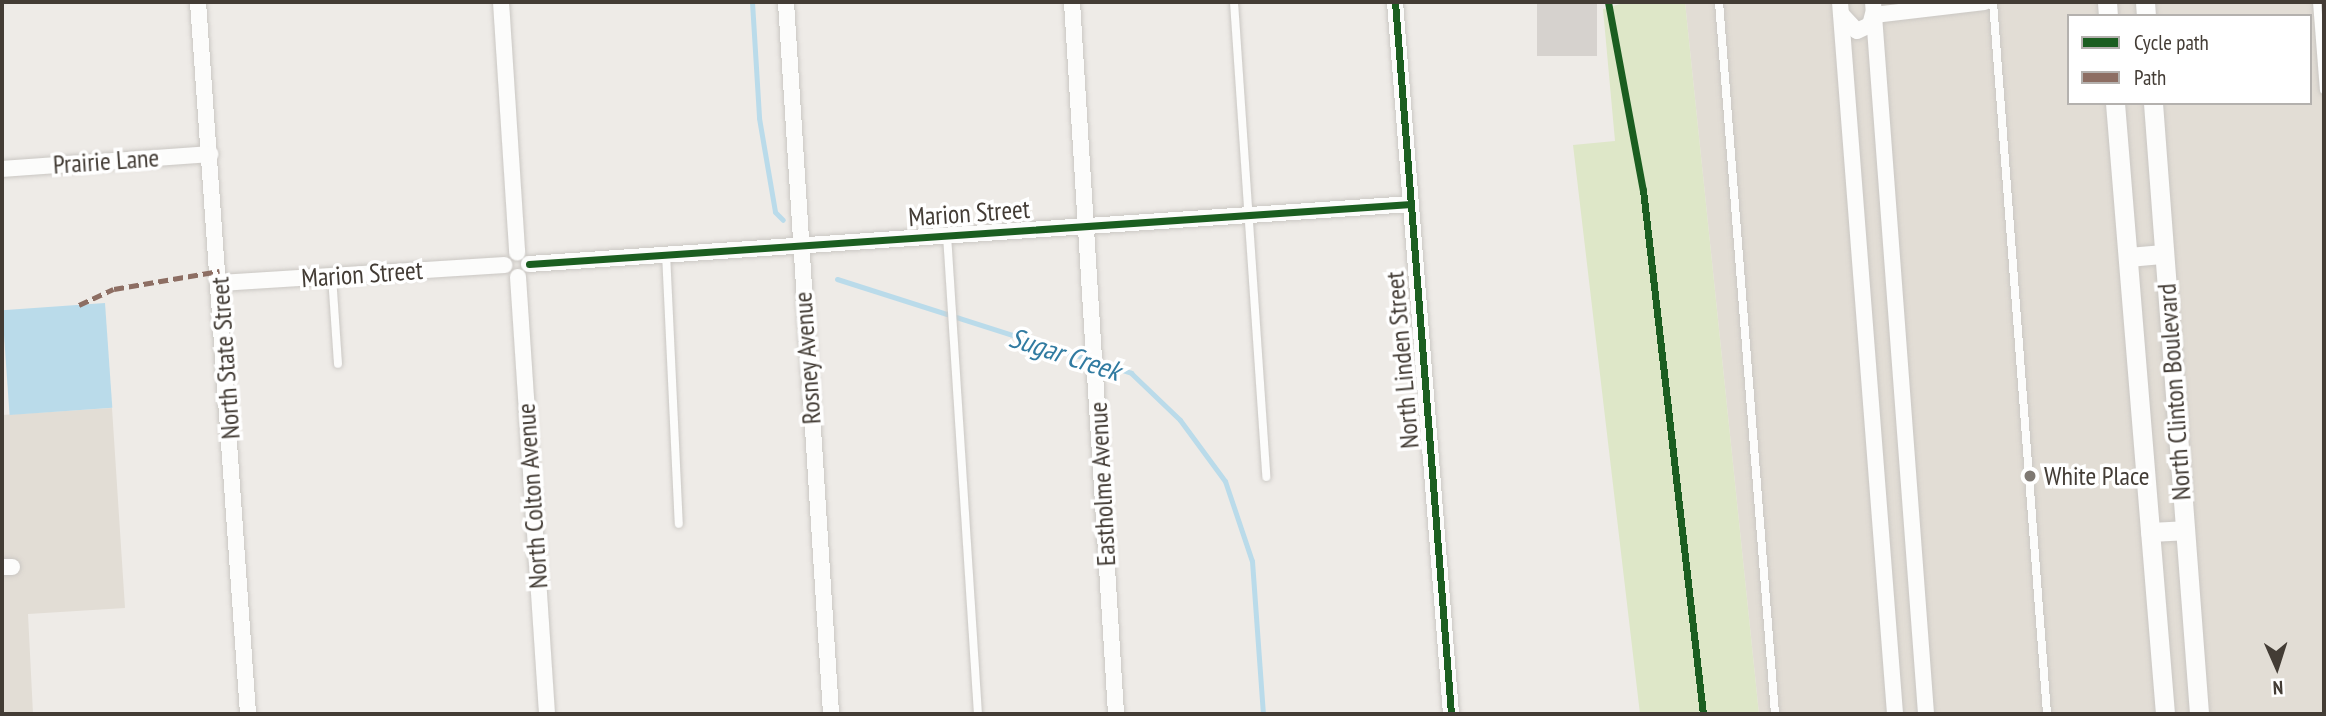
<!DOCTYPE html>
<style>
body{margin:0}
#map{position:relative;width:2326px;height:716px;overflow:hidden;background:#eeebe7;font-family:"PT Sans Narrow",sans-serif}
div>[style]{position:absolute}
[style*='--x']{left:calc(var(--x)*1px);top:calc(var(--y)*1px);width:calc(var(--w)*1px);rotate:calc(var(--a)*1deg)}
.residential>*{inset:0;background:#e2ddd5}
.green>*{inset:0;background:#dee7c8}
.water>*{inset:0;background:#badbea;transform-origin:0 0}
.stream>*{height:5px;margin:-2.5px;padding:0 2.5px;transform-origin:2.5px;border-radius:2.5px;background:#badbea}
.building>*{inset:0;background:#d6d2ce;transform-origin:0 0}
.roads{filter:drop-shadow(0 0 2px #cac7c3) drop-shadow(0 0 2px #cac7c3)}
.service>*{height:8px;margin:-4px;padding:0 4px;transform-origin:4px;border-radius:4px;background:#fcfcfb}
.minor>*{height:16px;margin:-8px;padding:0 8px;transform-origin:8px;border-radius:8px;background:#fcfcfb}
.tertiary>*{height:19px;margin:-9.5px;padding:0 9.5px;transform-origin:9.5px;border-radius:9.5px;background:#fcfcfb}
.quiet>*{height:5px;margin-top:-2.5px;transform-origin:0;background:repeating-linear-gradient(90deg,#8d6e63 0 10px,transparent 0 15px)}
.cycleway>*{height:7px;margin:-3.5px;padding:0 3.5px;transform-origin:3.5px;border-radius:3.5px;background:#1b5e20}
.dots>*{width:19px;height:19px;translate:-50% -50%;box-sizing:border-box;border:4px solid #fff;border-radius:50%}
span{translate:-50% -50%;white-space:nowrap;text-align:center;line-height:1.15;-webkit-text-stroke:7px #fff;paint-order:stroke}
.street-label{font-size:26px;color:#433c35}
.poi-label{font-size:26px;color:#433c35}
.left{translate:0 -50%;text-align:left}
.water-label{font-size:28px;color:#317ba1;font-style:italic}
.frame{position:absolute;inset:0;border:4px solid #433c35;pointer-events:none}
.legend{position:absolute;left:2067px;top:14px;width:245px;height:91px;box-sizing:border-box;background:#fff;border:2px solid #b4b1ae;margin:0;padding:9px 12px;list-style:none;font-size:21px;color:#433c35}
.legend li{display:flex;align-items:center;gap:14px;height:35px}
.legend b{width:35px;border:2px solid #b4b1ae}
.north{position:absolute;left:2242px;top:632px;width:70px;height:70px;-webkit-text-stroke:5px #fff;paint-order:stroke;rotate:177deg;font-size:19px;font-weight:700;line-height:28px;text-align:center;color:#433c35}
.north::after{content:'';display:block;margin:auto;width:24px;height:32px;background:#433c35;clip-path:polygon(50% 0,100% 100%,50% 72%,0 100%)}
</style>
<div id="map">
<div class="residential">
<i style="clip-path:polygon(evenodd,1685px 2px,2324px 2px,2324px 714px,1759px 714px,1685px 2px,2069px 16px,2310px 16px,2310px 103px,2069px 103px,2069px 16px)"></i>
<i style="clip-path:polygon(112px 408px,125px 608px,28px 614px,33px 714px,2px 714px,2px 415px)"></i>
</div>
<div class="green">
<i style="clip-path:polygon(1627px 2px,1685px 2px,1759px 714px,1640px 714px,1573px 145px,1615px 141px,1603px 9px)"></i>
</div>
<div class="water">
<i style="left:105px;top:303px;width:105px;height:103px;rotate:86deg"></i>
</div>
<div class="stream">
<i style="--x:752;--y:2;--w:116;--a:86.5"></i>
<i style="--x:759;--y:118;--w:95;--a:80.3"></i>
<i style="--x:775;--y:212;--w:11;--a:45"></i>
<i style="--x:837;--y:279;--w:309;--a:17.7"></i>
<i style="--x:1131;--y:373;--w:68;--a:43.8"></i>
<i style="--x:1180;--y:420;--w:76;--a:53.6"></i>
<i style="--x:1225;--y:481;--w:84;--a:71.4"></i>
<i style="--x:1252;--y:561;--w:153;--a:85.9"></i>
</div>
<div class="building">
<i style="left:1537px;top:2px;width:60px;height:54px"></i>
</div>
<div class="roads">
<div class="service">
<i style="--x:1234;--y:2;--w:476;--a:86.1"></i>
<i style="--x:1719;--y:2;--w:714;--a:85.5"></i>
<i style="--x:1993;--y:2;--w:714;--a:85.66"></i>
<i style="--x:2317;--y:2;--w:88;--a:85.5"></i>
<i style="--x:947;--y:235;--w:480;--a:86.3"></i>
<i style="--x:666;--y:253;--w:271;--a:87.3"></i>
<i style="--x:332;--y:276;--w:88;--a:86.1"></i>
</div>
<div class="minor">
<i style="--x:198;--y:2;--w:714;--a:85.98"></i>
<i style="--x:501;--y:2;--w:251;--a:86.3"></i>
<i style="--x:786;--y:2;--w:713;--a:86.38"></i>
<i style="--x:1072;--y:2;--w:713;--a:86.46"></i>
<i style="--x:1395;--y:2;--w:714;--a:85.5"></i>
<i style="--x:1840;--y:2;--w:714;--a:85.58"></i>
<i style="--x:1873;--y:2;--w:714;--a:85.74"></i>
<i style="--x:1841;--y:14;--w:23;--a:47"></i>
<i style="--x:1857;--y:31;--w:14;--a:-25"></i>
<i style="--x:1870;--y:25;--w:11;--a:-75"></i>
<i style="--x:1874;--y:15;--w:111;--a:-6.7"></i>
<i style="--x:2;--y:169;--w:209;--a:-4.1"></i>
<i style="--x:529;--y:264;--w:884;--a:-3.89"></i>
<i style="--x:518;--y:277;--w:438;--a:86.2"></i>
<i style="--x:220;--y:283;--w:285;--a:-3.6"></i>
<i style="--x:2;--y:567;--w:10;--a:0"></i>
</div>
<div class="tertiary">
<i style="--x:2107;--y:2;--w:14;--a:86"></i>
<i style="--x:2145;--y:2;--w:14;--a:86"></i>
<i style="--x:2115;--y:103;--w:613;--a:85.32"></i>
<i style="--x:2153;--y:103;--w:613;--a:85.69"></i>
<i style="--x:2128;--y:257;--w:36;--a:-5"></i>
<i style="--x:2150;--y:532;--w:34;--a:-3"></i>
</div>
</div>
<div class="quiet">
<i style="--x:79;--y:305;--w:38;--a:-25"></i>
<i style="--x:114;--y:289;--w:107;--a:-9.7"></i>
</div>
<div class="cycleway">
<i style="--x:1395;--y:2;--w:714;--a:85.5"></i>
<i style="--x:1608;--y:2;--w:191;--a:79.5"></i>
<i style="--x:1643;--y:190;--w:527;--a:83.47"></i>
<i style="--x:529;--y:264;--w:884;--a:-3.89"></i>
</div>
<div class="dots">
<i style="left:2030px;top:476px;background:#7f7973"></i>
</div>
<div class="street-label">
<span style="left:106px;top:161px;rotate:-4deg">Prairie Lane</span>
<span style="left:969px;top:213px;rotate:-4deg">Marion Street</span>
<span style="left:362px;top:274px;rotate:-4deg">Marion Street</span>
<span style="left:225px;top:358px;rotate:-94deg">North State Street</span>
<span style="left:807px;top:358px;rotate:-94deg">Rosney Avenue</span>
<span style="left:1402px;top:360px;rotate:-95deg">North Linden Street</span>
<span style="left:2174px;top:392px;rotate:-94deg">North Clinton Boulevard</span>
<span style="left:1102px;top:484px;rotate:-93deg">Eastholme Avenue</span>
<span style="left:532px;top:496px;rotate:-94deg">North Colton Avenue</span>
</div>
<div class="poi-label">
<span class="left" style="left:2044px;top:476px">White Place</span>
</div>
<div class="water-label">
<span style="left:1065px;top:354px;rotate:18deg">Sugar Creek</span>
</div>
<div class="frame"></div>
<ul class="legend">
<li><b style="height:9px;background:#1b5e20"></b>Cycle path</li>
<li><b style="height:9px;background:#8d6e63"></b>Path</li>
</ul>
<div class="north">N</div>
</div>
